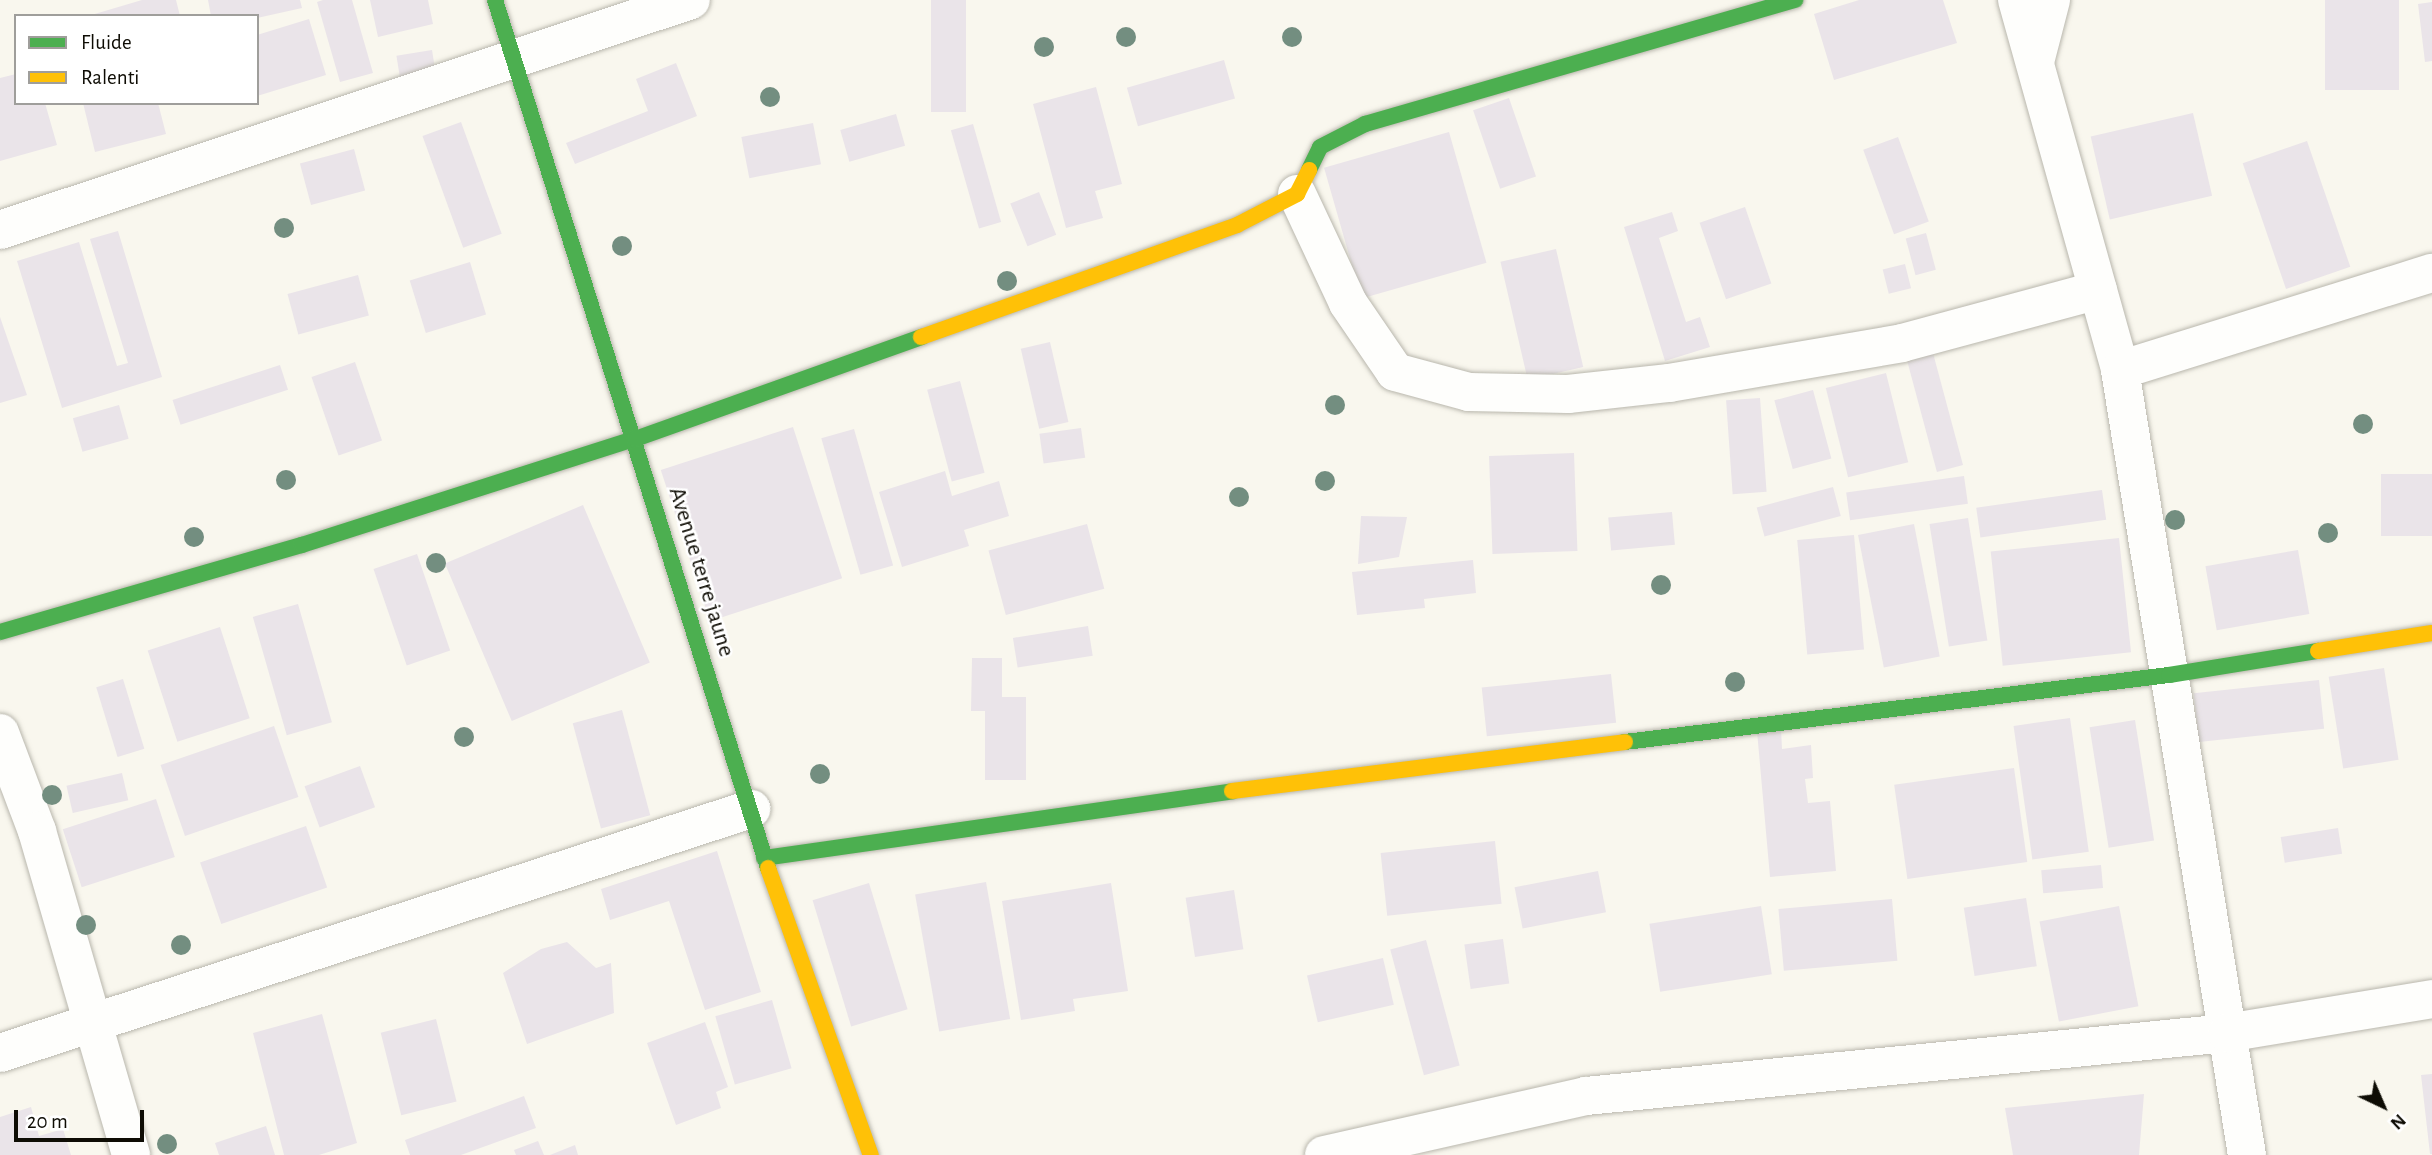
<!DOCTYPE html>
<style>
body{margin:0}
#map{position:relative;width:2432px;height:1155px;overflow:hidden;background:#f9f7ee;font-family:"Alegreya Sans",sans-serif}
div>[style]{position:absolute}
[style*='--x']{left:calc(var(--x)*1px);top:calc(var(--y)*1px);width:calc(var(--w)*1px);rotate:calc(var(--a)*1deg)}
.building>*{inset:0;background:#eae4e9;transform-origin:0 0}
.roads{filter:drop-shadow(0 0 2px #b9b7ad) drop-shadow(0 0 2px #b9b7ad)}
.street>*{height:38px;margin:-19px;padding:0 19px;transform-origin:19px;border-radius:19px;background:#fefefc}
.fast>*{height:16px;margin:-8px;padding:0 8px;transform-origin:8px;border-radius:8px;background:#4caf50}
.slow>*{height:16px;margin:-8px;padding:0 8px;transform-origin:8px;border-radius:8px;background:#ffc107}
.trees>*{width:20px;height:20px;margin:-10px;border-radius:50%;background:#738e80}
span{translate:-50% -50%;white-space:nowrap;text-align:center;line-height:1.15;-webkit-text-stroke:5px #fff;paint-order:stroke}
.street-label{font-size:24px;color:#0e0c04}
.legend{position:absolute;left:14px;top:14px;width:245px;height:91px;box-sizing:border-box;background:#fff;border:2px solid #9f9e9b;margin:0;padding:9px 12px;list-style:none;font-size:21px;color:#0e0c04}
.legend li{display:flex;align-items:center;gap:14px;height:35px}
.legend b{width:35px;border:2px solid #9f9e9b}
.north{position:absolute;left:2348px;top:1071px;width:70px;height:70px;-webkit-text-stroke:5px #fff;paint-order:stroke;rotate:136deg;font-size:19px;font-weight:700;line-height:28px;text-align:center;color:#0e0c04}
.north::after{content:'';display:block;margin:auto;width:24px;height:32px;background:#0e0c04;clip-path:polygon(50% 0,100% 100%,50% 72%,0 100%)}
.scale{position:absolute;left:14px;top:1110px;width:130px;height:32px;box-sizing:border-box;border:4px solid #0e0c04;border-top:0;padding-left:9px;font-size:21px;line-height:24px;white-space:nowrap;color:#0e0c04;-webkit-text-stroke:5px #fff;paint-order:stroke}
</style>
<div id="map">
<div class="building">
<i style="clip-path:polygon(142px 0,176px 0,180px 16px,88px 16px)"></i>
<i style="clip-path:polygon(208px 0,300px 0,302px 8px,257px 18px,211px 16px)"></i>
<i style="clip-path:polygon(323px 0,352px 0,373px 73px,340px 82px,317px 2px)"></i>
<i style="clip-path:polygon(370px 0,428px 0,433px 24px,378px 37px)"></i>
<i style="left:931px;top:0;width:35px;height:112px"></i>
<i style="clip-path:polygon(1859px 0,1943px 0,1957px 43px,1834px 80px,1814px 14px)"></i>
<i style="left:2325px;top:0;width:74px;height:90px"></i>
<i style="clip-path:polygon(2432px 2px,2432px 61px,2425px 62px,2418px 4px)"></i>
<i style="clip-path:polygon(309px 19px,326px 75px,257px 96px,257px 35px)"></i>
<i style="left:432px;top:50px;width:25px;height:36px;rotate:81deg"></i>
<i style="left:1224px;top:60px;width:40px;height:101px;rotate:74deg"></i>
<i style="clip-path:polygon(676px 63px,697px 116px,575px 164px,566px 143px,648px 111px,636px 79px)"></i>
<i style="clip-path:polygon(16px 74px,16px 103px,45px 103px,57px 145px,0 161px,0 78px)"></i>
<i style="clip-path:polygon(1096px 87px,1122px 184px,1095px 191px,1103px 218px,1066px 228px,1033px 104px)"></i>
<i style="left:1509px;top:98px;width:83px;height:38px;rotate:71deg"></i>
<i style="clip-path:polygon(83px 103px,158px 103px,166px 134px,95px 152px)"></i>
<i style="left:2193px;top:113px;width:85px;height:105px;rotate:77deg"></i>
<i style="left:896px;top:114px;width:33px;height:58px;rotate:74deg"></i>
<i style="left:461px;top:122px;width:119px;height:41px;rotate:70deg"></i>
<i style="left:813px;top:123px;width:42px;height:73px;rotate:79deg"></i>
<i style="left:973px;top:124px;width:102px;height:23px;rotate:74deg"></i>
<i style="left:1449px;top:132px;width:136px;height:130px;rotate:74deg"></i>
<i style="left:1898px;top:137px;width:90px;height:37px;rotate:70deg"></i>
<i style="left:2307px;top:141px;width:133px;height:68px;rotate:71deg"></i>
<i style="left:354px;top:149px;width:43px;height:56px;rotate:75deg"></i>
<i style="left:1039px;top:192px;width:46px;height:31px;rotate:68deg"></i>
<i style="left:1745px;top:207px;width:81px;height:48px;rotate:71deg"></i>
<i style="clip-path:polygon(1672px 212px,1678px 231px,1659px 238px,1686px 322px,1700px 317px,1710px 347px,1665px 361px,1624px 227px)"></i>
<i style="clip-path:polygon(118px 231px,162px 377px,62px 408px,17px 261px,79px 242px,117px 366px,128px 363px,90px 239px)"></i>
<i style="left:1926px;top:233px;width:38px;height:21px;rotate:75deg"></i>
<i style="left:1556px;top:249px;width:121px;height:57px;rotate:77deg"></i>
<i style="left:470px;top:262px;width:55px;height:63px;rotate:73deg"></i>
<i style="left:1905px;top:264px;width:25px;height:23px;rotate:76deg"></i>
<i style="left:358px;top:275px;width:42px;height:73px;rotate:75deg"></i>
<i style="clip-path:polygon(0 317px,27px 395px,0 403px)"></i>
<i style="left:1050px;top:342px;width:82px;height:30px;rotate:77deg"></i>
<i style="left:1933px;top:353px;width:116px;height:27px;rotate:75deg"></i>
<i style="left:355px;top:362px;width:83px;height:46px;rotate:71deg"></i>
<i style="left:280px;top:365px;width:26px;height:113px;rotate:72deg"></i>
<i style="left:1886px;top:373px;width:92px;height:62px;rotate:76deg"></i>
<i style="left:960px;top:381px;width:95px;height:34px;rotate:75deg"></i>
<i style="left:1813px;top:390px;width:71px;height:40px;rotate:75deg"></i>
<i style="left:1760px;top:398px;width:94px;height:34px;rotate:86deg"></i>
<i style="left:119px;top:405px;width:35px;height:48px;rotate:74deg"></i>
<i style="left:793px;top:427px;width:159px;height:139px;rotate:72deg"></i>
<i style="left:1081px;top:428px;width:30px;height:42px;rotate:82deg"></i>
<i style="left:854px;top:429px;width:142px;height:34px;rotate:74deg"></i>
<i style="left:1574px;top:453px;width:98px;height:85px;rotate:88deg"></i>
<i style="clip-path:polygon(945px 471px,952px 496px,999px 481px,1009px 516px,964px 530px,969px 546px,902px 567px,879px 492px)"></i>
<i style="left:2432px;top:474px;width:62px;height:51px;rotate:90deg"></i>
<i style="left:1964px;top:476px;width:28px;height:119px;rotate:82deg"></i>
<i style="left:1833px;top:487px;width:30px;height:79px;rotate:75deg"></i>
<i style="left:2102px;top:490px;width:30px;height:127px;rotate:82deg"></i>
<i style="left:583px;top:505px;width:171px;height:150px;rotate:67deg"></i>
<i style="left:1672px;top:512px;width:33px;height:64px;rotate:85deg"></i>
<i style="clip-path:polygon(1361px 516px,1407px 517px,1399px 557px,1358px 564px)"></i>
<i style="left:1968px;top:518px;width:124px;height:39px;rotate:81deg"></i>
<i style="left:1087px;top:524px;width:67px;height:102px;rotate:75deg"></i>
<i style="left:1914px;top:524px;width:135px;height:57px;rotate:79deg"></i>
<i style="left:1854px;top:535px;width:115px;height:57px;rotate:85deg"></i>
<i style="left:2119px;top:538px;width:115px;height:129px;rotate:84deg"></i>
<i style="left:2298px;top:550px;width:65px;height:94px;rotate:80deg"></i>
<i style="left:417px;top:554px;width:102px;height:46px;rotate:71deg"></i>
<i style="clip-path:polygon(1473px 560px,1476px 593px,1424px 599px,1425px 608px,1357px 615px,1352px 572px)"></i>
<i style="left:298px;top:604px;width:123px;height:47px;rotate:74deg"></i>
<i style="left:1088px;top:626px;width:30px;height:76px;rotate:81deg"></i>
<i style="left:220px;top:627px;width:96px;height:76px;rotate:72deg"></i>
<i style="clip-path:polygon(972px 658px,1002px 658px,1002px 697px,1026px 697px,1026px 780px,985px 780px,985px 711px,971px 711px)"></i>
<i style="left:2384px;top:668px;width:93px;height:56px;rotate:81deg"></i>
<i style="left:1611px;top:674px;width:49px;height:130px;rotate:84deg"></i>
<i style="left:123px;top:679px;width:73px;height:28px;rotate:73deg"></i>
<i style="left:2319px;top:680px;width:49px;height:126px;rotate:84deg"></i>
<i style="left:622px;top:710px;width:109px;height:51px;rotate:75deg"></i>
<i style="left:2070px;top:718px;width:135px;height:57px;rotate:82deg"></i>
<i style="left:2135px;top:720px;width:122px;height:46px;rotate:81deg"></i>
<i style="left:274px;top:726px;width:75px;height:120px;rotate:71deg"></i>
<i style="clip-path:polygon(1781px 728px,1782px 749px,1811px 745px,1813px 778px,1805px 779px,1808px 803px,1830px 801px,1836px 871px,1770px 877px,1757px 731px)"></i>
<i style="left:360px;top:766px;width:44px;height:59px;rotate:70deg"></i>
<i style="left:2014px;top:768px;width:95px;height:121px;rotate:82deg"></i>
<i style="left:122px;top:773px;width:28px;height:57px;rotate:77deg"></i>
<i style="left:156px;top:799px;width:61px;height:98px;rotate:72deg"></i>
<i style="left:306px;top:826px;width:65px;height:112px;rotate:71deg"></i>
<i style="left:2338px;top:828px;width:26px;height:58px;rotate:81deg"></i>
<i style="left:1495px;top:841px;width:63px;height:115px;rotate:84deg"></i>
<i style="clip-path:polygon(717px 851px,761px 992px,705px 1010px,669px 901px,610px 920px,601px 889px)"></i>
<i style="left:2101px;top:865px;width:23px;height:60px;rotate:85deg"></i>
<i style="left:1598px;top:871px;width:42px;height:85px;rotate:79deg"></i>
<i style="left:986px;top:882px;width:139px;height:72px;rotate:80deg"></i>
<i style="left:869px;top:883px;width:132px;height:59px;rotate:73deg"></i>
<i style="clip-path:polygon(1111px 883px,1128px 991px,1073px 999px,1075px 1011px,1021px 1020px,1002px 901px)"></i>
<i style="left:1234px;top:890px;width:60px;height:49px;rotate:81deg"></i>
<i style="left:2026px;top:898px;width:69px;height:63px;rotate:81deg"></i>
<i style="left:1892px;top:899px;width:62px;height:114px;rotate:85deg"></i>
<i style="left:1761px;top:906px;width:69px;height:113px;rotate:81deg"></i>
<i style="left:2119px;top:906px;width:102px;height:81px;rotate:79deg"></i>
<i style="left:1503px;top:939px;width:45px;height:39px;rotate:82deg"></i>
<i style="left:1426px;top:940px;width:130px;height:37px;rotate:75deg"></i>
<i style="clip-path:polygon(567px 942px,596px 968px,611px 963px,614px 1013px,527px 1044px,503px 973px,541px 949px)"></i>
<i style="left:1383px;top:958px;width:48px;height:78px;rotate:77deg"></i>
<i style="left:772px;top:1000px;width:71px;height:59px;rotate:74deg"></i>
<i style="clip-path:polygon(322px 1014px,357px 1143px,319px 1155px,284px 1155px,253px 1033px)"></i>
<i style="left:436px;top:1019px;width:85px;height:57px;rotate:76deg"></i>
<i style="clip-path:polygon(705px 1022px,728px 1087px,716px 1092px,721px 1108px,676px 1125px,647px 1043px)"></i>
<i style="clip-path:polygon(2432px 1074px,2432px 1154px,2430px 1154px,2421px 1075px)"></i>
<i style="clip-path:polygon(2144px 1094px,2139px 1155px,2013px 1155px,2005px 1108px)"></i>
<i style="clip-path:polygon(524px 1096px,536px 1128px,461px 1155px,410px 1155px,405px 1140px)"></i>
<i style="clip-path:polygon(31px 1107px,39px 1136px,63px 1129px,71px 1155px,0 1155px,0 1117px)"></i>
<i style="clip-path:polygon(266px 1126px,275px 1155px,219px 1155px,215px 1143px)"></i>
<i style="clip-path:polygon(538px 1141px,544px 1155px,516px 1155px,514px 1150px)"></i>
<i style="clip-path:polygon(575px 1145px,578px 1155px,550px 1155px)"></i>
</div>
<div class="roads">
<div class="street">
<i style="--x:2017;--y:0;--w:384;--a:74.4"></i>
<i style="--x:2120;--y:370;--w:795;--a:80.81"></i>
<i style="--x:2035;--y:62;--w:64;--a:-75.5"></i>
<i style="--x:1297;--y:194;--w:120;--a:64.9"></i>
<i style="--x:1348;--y:303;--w:83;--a:55.7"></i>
<i style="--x:1395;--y:372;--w:77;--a:15.1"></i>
<i style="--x:1469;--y:392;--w:99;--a:1.2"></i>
<i style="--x:1568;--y:394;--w:102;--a:-6.2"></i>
<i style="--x:1669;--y:383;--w:236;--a:-9.7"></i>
<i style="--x:1902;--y:343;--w:203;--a:-15.1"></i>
<i style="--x:0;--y:230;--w:728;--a:-18.41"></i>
<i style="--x:2120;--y:370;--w:327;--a:-17.3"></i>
<i style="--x:0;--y:733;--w:105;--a:69.3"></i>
<i style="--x:37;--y:831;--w:337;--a:73.8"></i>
<i style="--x:0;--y:1053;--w:790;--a:-18"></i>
<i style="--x:1324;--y:1155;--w:269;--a:-12.7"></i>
<i style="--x:1586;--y:1096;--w:644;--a:-5.61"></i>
<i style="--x:2227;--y:1033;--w:208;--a:-9.4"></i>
</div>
<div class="fast">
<i style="--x:495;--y:0;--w:910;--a:72.54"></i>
<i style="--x:1309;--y:170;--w:25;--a:-64"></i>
<i style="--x:1320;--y:147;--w:51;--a:-27.1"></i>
<i style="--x:1365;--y:124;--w:448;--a:-16.1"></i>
<i style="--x:0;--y:632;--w:314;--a:-16.1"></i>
<i style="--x:302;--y:545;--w:349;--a:-17.7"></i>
<i style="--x:635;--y:439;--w:304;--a:-19.6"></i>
<i style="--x:1625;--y:742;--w:548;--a:-7.02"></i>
<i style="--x:2169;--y:675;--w:151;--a:-9.2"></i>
<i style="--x:764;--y:858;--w:473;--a:-8.1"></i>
</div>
<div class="slow">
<i style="--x:921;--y:337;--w:335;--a:-19.5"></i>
<i style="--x:1237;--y:225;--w:68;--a:-27.3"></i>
<i style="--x:1297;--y:194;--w:27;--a:-63"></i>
<i style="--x:2318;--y:651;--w:115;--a:-9"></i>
<i style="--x:1232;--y:791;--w:396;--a:-7.1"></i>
<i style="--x:768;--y:868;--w:305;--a:70.3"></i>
</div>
</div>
<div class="trees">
<i style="left:1126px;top:37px"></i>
<i style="left:1292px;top:37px"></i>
<i style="left:1044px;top:47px"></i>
<i style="left:770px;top:97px"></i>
<i style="left:284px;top:228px"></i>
<i style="left:622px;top:246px"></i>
<i style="left:1007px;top:281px"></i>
<i style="left:1335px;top:405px"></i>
<i style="left:2363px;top:424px"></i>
<i style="left:286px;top:480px"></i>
<i style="left:1325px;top:481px"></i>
<i style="left:1239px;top:497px"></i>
<i style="left:2175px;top:520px"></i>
<i style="left:2328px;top:533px"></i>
<i style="left:194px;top:537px"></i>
<i style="left:436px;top:563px"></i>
<i style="left:1661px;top:585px"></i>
<i style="left:1735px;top:682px"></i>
<i style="left:464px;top:737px"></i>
<i style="left:820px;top:774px"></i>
<i style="left:52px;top:795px"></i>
<i style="left:86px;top:925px"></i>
<i style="left:181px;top:945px"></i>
<i style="left:167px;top:1144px"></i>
</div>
<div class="street-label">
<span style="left:701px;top:572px;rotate:73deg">Avenue terre jaune</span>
</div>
<ul class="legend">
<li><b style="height:9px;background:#4caf50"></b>Fluide</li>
<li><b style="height:9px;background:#ffc107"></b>Ralenti</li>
</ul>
<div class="north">N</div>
<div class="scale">20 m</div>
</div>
